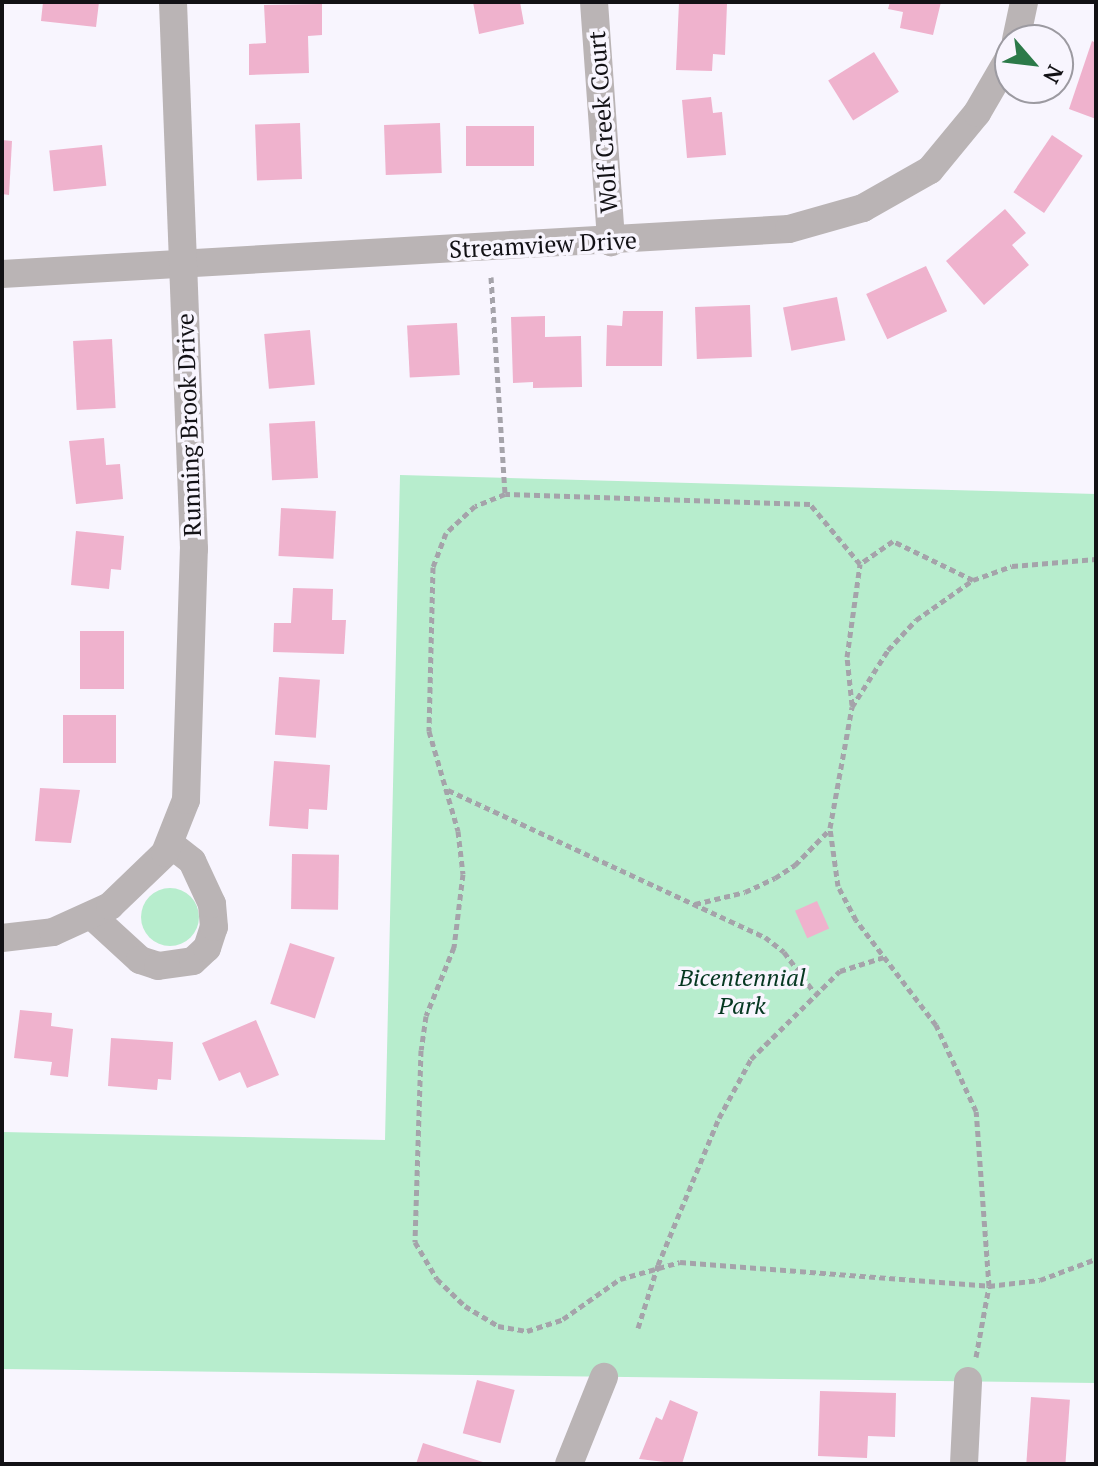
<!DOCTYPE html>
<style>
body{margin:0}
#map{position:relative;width:1098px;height:1466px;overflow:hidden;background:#f8f5fe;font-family:"PT Serif",serif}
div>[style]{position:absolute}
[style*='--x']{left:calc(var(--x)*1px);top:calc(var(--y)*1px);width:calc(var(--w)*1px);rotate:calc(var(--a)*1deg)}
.green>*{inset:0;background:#b7edcd}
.round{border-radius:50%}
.building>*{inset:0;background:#efb2cd;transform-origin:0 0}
.path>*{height:5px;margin-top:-2.5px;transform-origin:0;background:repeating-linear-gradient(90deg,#a5a3aa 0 6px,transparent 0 10px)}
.street>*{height:28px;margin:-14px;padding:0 14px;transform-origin:14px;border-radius:14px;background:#bab4b5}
span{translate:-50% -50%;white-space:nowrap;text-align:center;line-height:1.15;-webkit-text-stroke:7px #f8f5fe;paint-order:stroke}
.street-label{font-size:24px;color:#121115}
.park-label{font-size:24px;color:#053721;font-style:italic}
.frame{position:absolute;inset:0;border:4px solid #121115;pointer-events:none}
.north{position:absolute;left:994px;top:24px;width:80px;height:80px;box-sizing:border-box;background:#f8f5fe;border:2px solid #9c9aa1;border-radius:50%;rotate:118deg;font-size:22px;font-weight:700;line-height:32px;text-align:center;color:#121115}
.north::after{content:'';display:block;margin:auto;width:28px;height:36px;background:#2c7a49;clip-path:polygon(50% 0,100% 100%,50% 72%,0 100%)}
</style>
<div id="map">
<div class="green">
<i style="clip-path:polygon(400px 475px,1096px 494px,1096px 1383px,2px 1369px,2px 1132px,385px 1140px)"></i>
<i class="round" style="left:141px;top:888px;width:58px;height:58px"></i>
</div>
<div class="building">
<i style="clip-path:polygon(43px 2px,99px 2px,96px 27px,41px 21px)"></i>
<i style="clip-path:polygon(473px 2px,520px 2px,524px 24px,479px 34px)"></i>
<i style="clip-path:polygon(679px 2px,727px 4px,725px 55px,713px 54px,712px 71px,676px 70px)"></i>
<i style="clip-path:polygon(890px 2px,941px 2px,933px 35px,900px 28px,903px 12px,888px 9px)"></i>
<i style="clip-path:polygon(322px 4px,322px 35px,308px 36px,309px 73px,249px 75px,249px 44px,266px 43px,264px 5px)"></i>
<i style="clip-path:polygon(1092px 41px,1096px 43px,1096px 119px,1069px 109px)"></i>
<i style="left:874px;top:52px;width:47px;height:54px;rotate:58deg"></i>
<i style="clip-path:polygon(711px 97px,713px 113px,722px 112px,726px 155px,687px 158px,682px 100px)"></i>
<i style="left:300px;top:123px;width:56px;height:45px;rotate:88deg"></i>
<i style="left:440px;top:123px;width:50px;height:56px;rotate:88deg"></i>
<i style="left:466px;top:126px;width:68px;height:40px"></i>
<i style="left:1052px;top:135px;width:37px;height:69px;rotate:34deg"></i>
<i style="clip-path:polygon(2px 140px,12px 141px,9px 195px,2px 194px)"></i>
<i style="left:102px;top:145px;width:41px;height:53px;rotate:84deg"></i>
<i style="clip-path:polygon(1005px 209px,1026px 233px,1012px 245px,1029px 265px,984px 305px,946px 261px)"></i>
<i style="left:926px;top:266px;width:50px;height:66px;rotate:65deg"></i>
<i style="left:837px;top:297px;width:44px;height:55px;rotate:79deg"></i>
<i style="left:750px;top:305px;width:52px;height:55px;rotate:88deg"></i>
<i style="clip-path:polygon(623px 311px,663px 311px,662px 366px,606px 366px,607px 325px,622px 326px)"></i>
<i style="clip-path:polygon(545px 316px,545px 337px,581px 336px,582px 387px,533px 388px,533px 382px,513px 383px,511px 317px)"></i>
<i style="left:457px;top:323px;width:52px;height:50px;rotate:87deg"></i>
<i style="left:310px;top:330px;width:55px;height:46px;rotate:85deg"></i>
<i style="left:112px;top:339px;width:69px;height:39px;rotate:87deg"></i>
<i style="left:315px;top:421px;width:57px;height:46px;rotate:87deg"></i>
<i style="clip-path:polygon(104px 438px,106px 465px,120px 464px,123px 499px,76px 504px,69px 441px)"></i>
<i style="left:281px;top:508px;width:55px;height:48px;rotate:3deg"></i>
<i style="clip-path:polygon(76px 531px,124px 536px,121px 570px,111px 569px,109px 589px,71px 585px)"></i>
<i style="clip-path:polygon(293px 588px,333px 589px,332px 620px,346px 620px,344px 654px,273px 652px,274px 623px,291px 623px)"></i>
<i style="left:80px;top:631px;width:44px;height:58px"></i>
<i style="left:279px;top:677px;width:41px;height:58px;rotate:4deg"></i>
<i style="left:63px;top:715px;width:53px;height:48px"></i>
<i style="clip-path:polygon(274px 761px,330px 765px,327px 810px,309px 809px,308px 829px,269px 826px)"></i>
<i style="clip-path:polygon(40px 788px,80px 790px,71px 843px,35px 841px)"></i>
<i style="left:292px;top:854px;width:47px;height:55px;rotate:1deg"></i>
<i style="left:817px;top:901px;width:30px;height:24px;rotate:66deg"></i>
<i style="left:290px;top:943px;width:47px;height:64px;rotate:18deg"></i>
<i style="clip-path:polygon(20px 1010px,52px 1013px,51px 1026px,73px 1029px,68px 1077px,50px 1075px,52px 1062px,14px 1058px)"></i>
<i style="clip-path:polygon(256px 1020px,279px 1075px,247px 1088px,240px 1072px,219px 1081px,202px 1043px)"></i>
<i style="clip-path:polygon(111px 1038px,173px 1042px,171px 1080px,158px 1079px,157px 1090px,108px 1086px)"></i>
<i style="left:477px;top:1380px;width:39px;height:55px;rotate:15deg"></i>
<i style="clip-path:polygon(820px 1391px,896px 1393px,895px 1437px,868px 1436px,867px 1458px,818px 1456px)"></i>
<i style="left:1031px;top:1397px;width:39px;height:67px;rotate:4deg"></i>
<i style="clip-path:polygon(670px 1400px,698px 1412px,682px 1464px,639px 1459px,656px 1417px,662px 1420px)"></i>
<i style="clip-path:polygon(423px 1443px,486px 1463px,486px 1464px,416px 1464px)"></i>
</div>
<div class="path">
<i style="--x:491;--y:277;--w:217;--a:86.3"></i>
<i style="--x:973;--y:580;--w:89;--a:-154"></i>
<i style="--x:893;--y:541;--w:40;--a:145.1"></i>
<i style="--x:860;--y:564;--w:78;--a:-129.8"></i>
<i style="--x:810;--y:504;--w:305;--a:-178.1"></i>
<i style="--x:505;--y:494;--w:32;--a:158"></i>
<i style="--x:475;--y:506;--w:40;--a:137"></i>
<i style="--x:446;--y:533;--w:36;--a:111"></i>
<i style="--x:433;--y:567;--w:164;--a:91.4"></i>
<i style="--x:429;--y:731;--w:104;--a:73.8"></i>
<i style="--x:458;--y:831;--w:43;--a:83.4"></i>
<i style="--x:463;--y:874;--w:74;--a:97"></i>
<i style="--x:454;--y:947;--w:74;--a:112.1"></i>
<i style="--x:426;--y:1016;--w:34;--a:98"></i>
<i style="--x:421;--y:1050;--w:192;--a:91.8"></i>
<i style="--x:415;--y:1242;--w:43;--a:59.3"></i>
<i style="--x:437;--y:1279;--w:39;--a:44"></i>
<i style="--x:465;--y:1306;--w:39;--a:31"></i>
<i style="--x:498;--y:1326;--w:29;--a:10"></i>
<i style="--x:527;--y:1331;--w:38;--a:-18"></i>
<i style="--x:563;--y:1319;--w:70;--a:-35.1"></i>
<i style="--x:620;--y:1279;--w:62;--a:-15.8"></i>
<i style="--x:680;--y:1262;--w:310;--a:4.4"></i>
<i style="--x:989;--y:1286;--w:51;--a:-6.7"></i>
<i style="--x:1040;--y:1280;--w:60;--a:-20.6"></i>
<i style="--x:852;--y:705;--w:48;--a:-95.9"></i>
<i style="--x:847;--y:657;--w:94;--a:-82"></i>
<i style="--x:448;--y:790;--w:349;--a:24.9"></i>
<i style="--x:765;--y:937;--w:24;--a:38"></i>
<i style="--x:784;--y:952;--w:50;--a:53.1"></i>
<i style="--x:695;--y:904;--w:51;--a:-13.5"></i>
<i style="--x:745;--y:892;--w:33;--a:-25"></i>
<i style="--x:775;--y:878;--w:24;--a:-33"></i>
<i style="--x:795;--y:865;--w:50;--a:-45.8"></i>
<i style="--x:638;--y:1328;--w:66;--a:-72.4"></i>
<i style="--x:658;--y:1265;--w:159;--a:-67.5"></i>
<i style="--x:719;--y:1118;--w:67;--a:-61.5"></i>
<i style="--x:751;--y:1059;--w:125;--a:-44.7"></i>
<i style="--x:840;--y:971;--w:46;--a:-17.7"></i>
<i style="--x:976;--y:1357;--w:72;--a:-79.6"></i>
<i style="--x:989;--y:1286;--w:175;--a:-94.2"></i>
<i style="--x:976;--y:1111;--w:95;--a:-114.9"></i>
<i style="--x:936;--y:1025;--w:132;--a:-127.3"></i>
<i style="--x:856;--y:920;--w:38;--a:-118"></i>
<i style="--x:838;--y:886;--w:59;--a:-97.9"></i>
<i style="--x:830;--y:828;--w:123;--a:-79.7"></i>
<i style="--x:852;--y:707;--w:67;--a:-57.7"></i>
<i style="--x:888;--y:650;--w:41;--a:-47"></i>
<i style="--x:916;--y:620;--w:70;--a:-35.1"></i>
<i style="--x:973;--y:580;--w:41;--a:-19.7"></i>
<i style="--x:1012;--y:566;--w:84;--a:-4.8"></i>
</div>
<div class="street">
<i style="--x:594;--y:2;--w:241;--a:85.9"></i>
<i style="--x:1016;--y:40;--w:39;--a:-78"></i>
<i style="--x:2;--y:274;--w:788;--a:-3.27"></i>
<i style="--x:789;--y:229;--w:77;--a:-15.8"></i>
<i style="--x:863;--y:208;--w:77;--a:-29.6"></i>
<i style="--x:930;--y:170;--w:74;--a:-50.5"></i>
<i style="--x:977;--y:113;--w:66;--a:-59.9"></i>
<i style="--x:92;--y:916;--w:65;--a:42.5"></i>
<i style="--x:140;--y:960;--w:19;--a:18"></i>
<i style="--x:158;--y:966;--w:35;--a:-8"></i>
<i style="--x:193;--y:961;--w:19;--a:-43"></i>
<i style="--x:207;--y:948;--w:22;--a:-72"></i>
<i style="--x:214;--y:927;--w:23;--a:-95"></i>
<i style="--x:212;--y:904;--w:47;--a:-114.9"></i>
<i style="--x:192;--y:861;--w:28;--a:-142"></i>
<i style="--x:2;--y:938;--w:51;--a:-6.7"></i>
<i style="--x:53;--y:932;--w:63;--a:-24.5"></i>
<i style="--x:110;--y:906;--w:76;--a:-43.9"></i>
<i style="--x:165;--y:853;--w:57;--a:-68.4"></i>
<i style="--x:186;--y:800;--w:251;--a:-88.2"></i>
<i style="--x:194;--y:549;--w:547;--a:-92.2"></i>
<i style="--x:569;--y:1464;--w:94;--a:-68.1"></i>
<i style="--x:964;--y:1464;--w:83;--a:-87.2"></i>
</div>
<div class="street-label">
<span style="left:603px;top:122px;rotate:-94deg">Wolf Creek Court</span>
<span style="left:543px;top:245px;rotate:-3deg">Streamview Drive</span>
<span style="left:189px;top:425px;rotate:-92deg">Running Brook Drive</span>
</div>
<div class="park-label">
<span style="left:742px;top:992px">Bicentennial<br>Park</span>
</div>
<div class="frame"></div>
<div class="north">N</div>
</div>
